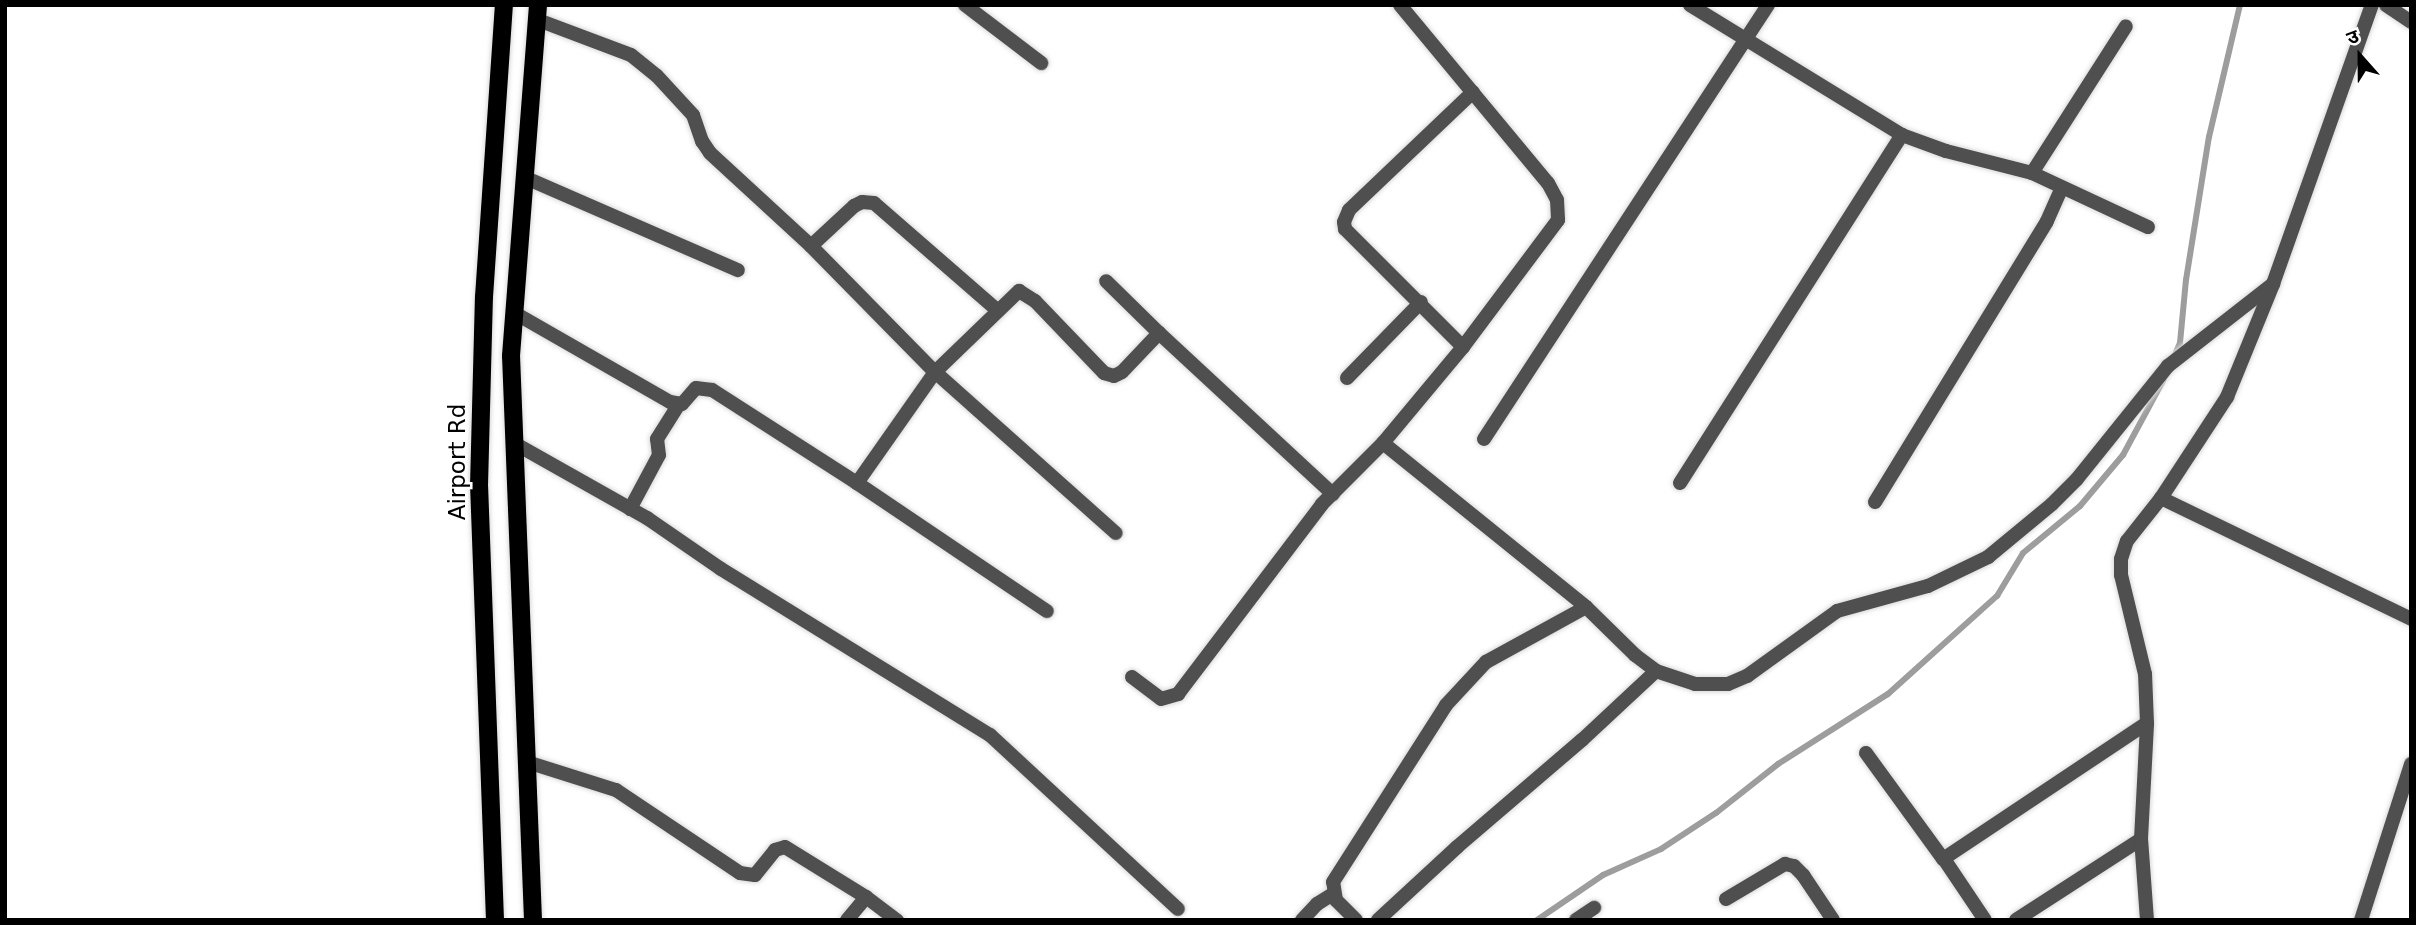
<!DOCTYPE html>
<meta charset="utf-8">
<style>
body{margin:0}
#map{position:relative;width:2416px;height:925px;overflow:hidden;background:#fff;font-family:"DejaVu Sans","Noto Sans Devanagari",sans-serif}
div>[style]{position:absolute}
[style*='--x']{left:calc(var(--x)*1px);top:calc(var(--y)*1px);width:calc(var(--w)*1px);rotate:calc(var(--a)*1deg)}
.stream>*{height:6px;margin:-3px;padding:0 3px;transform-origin:3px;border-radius:3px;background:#9d9d9d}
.roads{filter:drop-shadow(0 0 2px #dbdbdb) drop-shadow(0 0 2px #dbdbdb)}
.minor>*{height:14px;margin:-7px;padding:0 7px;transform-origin:7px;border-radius:7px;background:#4f4f4f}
.tertiary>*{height:14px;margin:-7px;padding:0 7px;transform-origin:7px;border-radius:7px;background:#4f4f4f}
.primary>*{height:18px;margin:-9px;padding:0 9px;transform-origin:9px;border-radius:9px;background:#000}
span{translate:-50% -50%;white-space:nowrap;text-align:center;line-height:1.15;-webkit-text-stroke:5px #fff;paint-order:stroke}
.street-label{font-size:23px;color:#000}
.frame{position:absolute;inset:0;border:7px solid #000;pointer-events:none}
.north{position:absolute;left:2325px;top:21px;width:70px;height:70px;-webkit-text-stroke:5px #fff;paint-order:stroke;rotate:339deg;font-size:19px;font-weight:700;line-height:28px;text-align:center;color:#000}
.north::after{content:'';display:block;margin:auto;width:24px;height:32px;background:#000;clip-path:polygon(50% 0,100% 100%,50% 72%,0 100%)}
</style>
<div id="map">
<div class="stream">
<i style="--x:2174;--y:357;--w:15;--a:-67"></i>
<i style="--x:2180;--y:343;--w:63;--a:-84.6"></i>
<i style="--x:2186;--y:280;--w:145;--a:-80.9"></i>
<i style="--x:2209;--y:137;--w:136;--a:-76.8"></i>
<i style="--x:1537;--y:920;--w:80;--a:-34.3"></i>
<i style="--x:1603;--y:875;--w:64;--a:-24.1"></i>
<i style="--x:1661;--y:849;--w:66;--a:-33.2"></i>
<i style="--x:1716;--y:813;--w:79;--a:-38.3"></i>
<i style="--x:1778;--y:764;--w:130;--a:-32.5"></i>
<i style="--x:1888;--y:694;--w:147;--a:-42"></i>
<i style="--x:1997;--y:596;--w:50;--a:-58.8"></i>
<i style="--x:2023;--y:553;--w:74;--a:-39.5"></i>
<i style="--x:2080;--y:506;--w:67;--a:-49.9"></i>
<i style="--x:2123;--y:455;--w:86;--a:-61.7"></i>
</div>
<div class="roads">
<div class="minor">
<i style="--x:965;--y:5;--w:96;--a:37.3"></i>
<i style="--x:1400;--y:5;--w:231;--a:50.3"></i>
<i style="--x:1548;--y:183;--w:19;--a:62"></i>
<i style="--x:1557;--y:200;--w:20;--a:87"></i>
<i style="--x:1558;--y:220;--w:159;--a:126.8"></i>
<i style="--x:1463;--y:347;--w:125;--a:129.8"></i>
<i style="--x:1383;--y:443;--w:261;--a:38.9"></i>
<i style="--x:1586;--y:607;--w:69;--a:44.4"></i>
<i style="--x:1635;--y:655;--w:26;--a:37"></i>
<i style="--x:1656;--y:671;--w:41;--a:18.4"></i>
<i style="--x:1695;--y:684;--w:33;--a:0"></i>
<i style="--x:1728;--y:684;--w:21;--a:-23"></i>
<i style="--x:1747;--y:676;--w:111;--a:-35.8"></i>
<i style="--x:1837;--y:611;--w:94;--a:-15.4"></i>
<i style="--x:1928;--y:586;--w:67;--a:-25.8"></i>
<i style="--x:1988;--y:557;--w:83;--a:-39.6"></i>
<i style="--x:2052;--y:504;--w:35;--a:-45"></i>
<i style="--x:2077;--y:479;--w:145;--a:-51.2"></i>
<i style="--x:2168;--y:366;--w:133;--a:-38"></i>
<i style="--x:1690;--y:5;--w:249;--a:31.5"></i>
<i style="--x:1902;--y:135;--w:47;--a:20"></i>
<i style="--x:1946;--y:151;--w:89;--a:14.3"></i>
<i style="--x:2032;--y:173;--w:128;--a:25"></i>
<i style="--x:538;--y:20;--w:99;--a:20.6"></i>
<i style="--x:631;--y:55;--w:33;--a:39"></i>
<i style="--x:657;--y:76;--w:53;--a:47.3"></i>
<i style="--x:693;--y:115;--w:28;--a:71"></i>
<i style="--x:702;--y:141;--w:14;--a:56"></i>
<i style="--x:710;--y:153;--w:137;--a:42.6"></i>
<i style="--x:811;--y:246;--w:177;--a:45.5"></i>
<i style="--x:935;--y:372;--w:242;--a:41.7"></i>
<i style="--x:2032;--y:173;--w:174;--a:-57.4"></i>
<i style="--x:526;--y:178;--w:231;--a:23.5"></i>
<i style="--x:811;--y:246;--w:59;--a:-42.9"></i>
<i style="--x:854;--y:206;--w:9;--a:-27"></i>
<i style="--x:862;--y:202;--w:12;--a:5"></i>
<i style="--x:874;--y:203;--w:163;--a:41"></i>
<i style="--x:513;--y:312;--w:181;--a:29.8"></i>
<i style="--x:670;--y:402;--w:12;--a:9"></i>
<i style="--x:682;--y:404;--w:21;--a:-49"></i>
<i style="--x:696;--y:388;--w:16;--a:7"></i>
<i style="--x:712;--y:390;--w:172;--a:32.7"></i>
<i style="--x:857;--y:483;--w:229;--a:34"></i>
<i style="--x:1159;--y:333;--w:237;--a:42.8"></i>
<i style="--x:1463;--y:347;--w:167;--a:-135"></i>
<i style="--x:1345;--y:229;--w:7;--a:-98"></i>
<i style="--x:1344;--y:222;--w:13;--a:-67"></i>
<i style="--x:1349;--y:210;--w:171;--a:-43.6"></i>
<i style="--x:1347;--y:378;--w:106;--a:-45.8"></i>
<i style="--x:1484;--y:439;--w:519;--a:-56.8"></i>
<i style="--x:514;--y:443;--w:153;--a:29.4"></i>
<i style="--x:647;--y:518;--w:90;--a:34.6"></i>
<i style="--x:721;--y:569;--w:316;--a:31.7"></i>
<i style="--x:990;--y:735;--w:256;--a:42.8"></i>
<i style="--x:857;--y:483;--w:136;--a:-54.9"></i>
<i style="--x:935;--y:372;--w:117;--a:-44"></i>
<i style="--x:1019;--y:291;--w:19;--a:32"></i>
<i style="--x:1035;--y:301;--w:100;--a:46.2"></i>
<i style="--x:1104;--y:373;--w:10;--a:17"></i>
<i style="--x:1114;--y:376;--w:9;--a:-27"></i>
<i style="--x:1122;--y:372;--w:54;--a:-46.5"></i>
<i style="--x:1159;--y:333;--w:74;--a:-135.5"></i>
<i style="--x:1680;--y:483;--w:413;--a:-57.5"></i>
<i style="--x:2161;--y:498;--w:278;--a:25.8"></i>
<i style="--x:1875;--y:502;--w:329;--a:-58.5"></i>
<i style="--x:2047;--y:221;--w:35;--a:-66"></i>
<i style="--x:630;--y:509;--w:61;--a:-61.8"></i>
<i style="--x:659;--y:455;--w:16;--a:-97"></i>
<i style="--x:657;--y:439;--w:41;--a:-57.8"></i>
<i style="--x:1132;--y:677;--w:36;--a:37"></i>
<i style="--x:1161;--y:699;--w:18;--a:-16"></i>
<i style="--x:1178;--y:694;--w:238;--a:-52.8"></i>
<i style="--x:1322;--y:504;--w:86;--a:-45"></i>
<i style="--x:1866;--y:753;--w:131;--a:54"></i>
<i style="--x:1943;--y:859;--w:245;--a:-33.7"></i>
<i style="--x:527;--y:762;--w:93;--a:17.5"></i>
<i style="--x:616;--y:790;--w:149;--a:33.8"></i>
<i style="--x:740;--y:873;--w:15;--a:8"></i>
<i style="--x:755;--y:875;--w:32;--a:-51"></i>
<i style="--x:775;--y:850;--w:10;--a:-17"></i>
<i style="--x:785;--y:847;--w:95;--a:31.7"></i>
<i style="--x:1944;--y:859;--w:73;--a:56.1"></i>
<i style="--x:1726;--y:899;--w:69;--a:-30.7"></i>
<i style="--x:1785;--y:864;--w:9;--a:13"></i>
<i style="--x:1794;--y:866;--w:13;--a:45"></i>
<i style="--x:1803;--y:875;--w:54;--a:56.3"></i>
<i style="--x:847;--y:920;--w:30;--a:-50"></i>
<i style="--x:866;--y:897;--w:39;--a:37"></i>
<i style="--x:1302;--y:920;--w:22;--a:-47"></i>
<i style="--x:1317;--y:904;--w:19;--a:-32"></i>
<i style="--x:1356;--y:920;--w:28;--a:-135"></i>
<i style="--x:1336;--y:900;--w:18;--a:-99"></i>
<i style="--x:1333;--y:882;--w:210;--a:-57.4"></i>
<i style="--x:1446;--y:705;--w:59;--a:-47.1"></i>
<i style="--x:1486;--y:662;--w:114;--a:-28.8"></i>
<i style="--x:1378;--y:920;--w:108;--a:-42.7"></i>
<i style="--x:1457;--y:847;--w:165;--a:-40.6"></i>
<i style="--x:1582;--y:740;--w:101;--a:-43"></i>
<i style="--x:1576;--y:920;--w:22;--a:-34"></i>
<i style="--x:2016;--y:920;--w:149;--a:-32.9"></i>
<i style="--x:2147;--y:920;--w:81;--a:-94.2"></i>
<i style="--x:2141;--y:839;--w:116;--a:-87"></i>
<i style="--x:2147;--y:723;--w:49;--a:-92.3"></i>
<i style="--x:2145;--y:674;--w:102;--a:-103.6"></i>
<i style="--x:2121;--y:575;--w:16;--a:-90"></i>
<i style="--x:2121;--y:559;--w:19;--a:-72"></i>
<i style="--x:2127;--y:541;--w:55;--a:-51.7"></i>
<i style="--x:2161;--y:498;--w:121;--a:-56.8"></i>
<i style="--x:2227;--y:397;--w:122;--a:-67.8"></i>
<i style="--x:2273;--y:284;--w:296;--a:-70.5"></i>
</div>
<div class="tertiary">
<i style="--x:2386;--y:5;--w:30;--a:34"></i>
<i style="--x:2361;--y:920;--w:164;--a:-72.2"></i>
</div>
<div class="primary">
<i style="--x:495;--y:920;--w:434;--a:-92.1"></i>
<i style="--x:479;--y:486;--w:189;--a:-88.5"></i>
<i style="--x:484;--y:297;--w:293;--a:-86.1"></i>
<i style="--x:533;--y:920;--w:564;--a:-92.23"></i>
<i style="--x:511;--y:356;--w:352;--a:-85.6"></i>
</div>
</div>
<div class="street-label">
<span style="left:457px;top:462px;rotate:-90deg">Airport Rd</span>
</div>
<div class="frame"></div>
<div class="north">उ</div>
</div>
